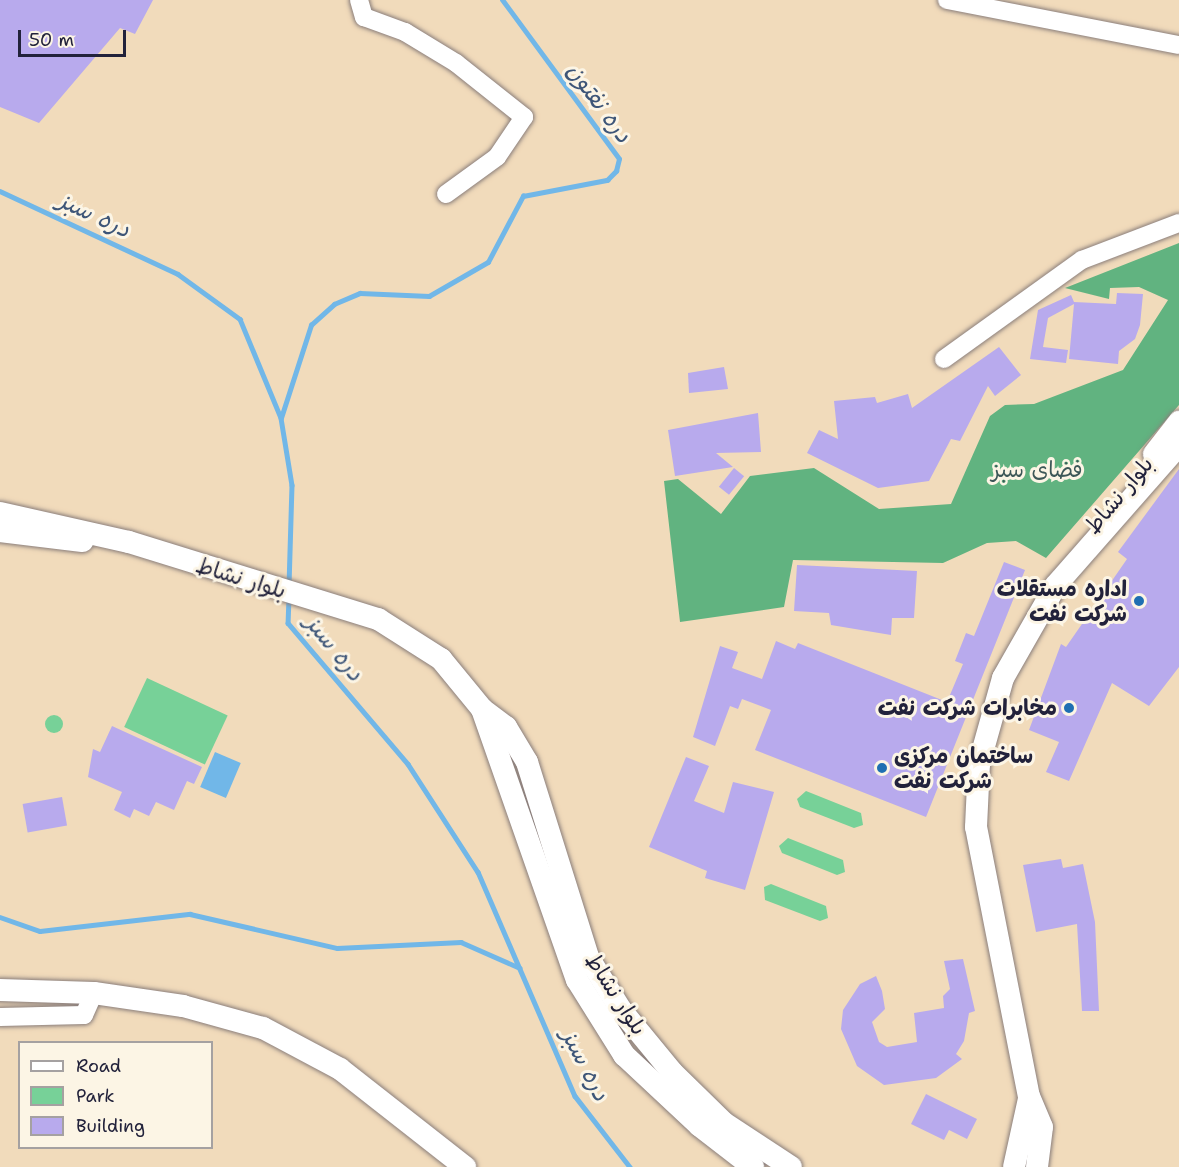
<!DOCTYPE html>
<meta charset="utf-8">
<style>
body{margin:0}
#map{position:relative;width:1179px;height:1167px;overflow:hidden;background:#f1dbbb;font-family:"Shantell Sans","Playpen Sans Arabic",sans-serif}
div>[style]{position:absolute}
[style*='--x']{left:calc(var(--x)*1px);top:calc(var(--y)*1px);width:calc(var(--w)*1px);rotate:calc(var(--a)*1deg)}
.green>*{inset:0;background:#77d198;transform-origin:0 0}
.round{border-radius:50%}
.forest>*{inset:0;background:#61b380}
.water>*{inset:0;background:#71b7e8;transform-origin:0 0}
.stream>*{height:4.5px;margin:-2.25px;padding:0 2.25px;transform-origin:2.25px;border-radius:2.25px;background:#71b7e8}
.building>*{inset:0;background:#b8aaed;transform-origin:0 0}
.roads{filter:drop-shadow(0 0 2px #8a7e7b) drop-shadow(0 0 2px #8a7e7b)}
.minor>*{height:18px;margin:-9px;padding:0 9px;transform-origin:9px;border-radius:9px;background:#fff}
.major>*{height:22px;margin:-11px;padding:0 11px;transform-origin:11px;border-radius:11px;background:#fff}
.dots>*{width:16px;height:16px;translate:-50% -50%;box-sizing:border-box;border:3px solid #fcf5e5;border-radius:50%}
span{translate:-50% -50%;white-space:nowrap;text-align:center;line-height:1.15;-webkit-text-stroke:6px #fcf5e5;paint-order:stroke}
.park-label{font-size:22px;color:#3c5757}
.street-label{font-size:22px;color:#22223b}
.poi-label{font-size:22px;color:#22223b;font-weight:700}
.right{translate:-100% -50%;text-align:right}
.left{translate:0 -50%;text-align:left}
.water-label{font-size:24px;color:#3e5678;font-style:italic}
.legend{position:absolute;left:18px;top:1041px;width:195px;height:108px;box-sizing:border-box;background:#fcf5e5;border:2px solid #a5a1a1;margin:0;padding:8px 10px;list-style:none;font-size:18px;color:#22223b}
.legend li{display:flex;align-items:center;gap:12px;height:30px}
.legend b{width:30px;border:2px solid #a5a1a1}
.scale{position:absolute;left:18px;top:30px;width:108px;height:27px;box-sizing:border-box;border:3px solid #22223b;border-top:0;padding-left:8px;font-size:18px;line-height:21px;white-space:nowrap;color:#22223b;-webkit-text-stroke:4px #fcf5e5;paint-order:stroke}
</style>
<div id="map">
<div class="green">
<i style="left:147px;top:678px;width:89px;height:54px;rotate:25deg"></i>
<i class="round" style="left:45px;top:715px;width:18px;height:18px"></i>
<i style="clip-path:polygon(806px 791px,861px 813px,863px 825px,854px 828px,800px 807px,797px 799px)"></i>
<i style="clip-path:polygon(788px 838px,843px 860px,845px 872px,837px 875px,782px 853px,779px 846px)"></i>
<i style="clip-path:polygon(771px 884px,826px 906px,828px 918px,820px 921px,765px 900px,764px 887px)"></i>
</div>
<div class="forest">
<i style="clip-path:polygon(1179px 243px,1179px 405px,1046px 558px,1016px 541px,987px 543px,943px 563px,793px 560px,784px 607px,680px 622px,664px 481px,678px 479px,721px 514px,750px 476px,814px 468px,879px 509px,951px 504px,990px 416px,1005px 405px,1034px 404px,1123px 370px,1168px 300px,1139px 287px,1110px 288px,1109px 299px,1065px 288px)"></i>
</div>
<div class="water">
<i style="left:215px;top:752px;width:28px;height:38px;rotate:23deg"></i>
</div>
<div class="stream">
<i style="--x:0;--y:191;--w:196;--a:25"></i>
<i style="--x:178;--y:274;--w:77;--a:36"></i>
<i style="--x:240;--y:319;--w:107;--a:67.5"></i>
<i style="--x:281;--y:418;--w:68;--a:80.7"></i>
<i style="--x:292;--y:485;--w:101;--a:91.7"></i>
<i style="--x:281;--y:418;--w:98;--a:-72.1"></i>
<i style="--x:311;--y:325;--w:31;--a:-42"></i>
<i style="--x:334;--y:304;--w:28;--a:-23"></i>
<i style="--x:360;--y:293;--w:69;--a:2.5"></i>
<i style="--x:429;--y:296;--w:68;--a:-30"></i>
<i style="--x:488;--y:262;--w:75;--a:-62.1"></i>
<i style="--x:523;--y:196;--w:86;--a:-10.8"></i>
<i style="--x:607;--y:180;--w:13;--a:-45"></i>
<i style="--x:616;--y:171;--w:12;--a:-76"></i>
<i style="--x:619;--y:159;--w:197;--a:-126.3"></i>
<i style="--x:289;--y:597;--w:26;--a:92"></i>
<i style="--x:288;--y:623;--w:185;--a:49.6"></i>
<i style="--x:408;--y:764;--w:129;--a:57.1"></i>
<i style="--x:478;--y:872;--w:244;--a:66.6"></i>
<i style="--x:575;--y:1096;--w:90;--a:52.2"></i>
<i style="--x:0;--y:917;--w:42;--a:19.3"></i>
<i style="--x:40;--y:931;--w:151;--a:-6.5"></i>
<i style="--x:190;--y:914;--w:151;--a:13"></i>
<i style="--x:337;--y:948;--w:124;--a:-2.8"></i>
<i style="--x:461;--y:942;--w:64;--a:23.8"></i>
</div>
<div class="building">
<i style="clip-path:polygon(0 0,153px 0,135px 34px,120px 28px,39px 123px,0 107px)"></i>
<i style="clip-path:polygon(1117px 293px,1143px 294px,1140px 325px,1135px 339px,1119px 351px,1118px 364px,1069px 359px,1074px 304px,1048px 318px,1043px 347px,1068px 350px,1066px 363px,1030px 359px,1038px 310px,1071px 295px,1074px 302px,1116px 304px)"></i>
<i style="clip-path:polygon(999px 347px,1021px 375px,995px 396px,988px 386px,960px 441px,951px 439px,929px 481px,878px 488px,807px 453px,819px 430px,838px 439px,834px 401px,875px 397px,877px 403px,908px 394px,912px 408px)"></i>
<i style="clip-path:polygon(724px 367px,728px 389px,689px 393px,688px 373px)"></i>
<i style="clip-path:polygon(758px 413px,761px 452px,716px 453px,733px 467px,675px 476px,668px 430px)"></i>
<i style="left:734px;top:468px;width:13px;height:24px;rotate:39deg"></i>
<i style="clip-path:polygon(1179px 469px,1179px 667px,1149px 706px,1112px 683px,1069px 781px,1046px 772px,1059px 742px,1029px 730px,1061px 644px,1066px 647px,1127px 559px,1118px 552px)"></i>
<i style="clip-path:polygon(1004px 562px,1025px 570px,926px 817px,755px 750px,771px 710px,742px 699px,738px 709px,730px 706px,715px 746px,693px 737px,720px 646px,738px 652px,732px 668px,762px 679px,776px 641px,795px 649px,798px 643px,947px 702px,963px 664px,955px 661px,966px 633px,974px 636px)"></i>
<i style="clip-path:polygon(797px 565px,917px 571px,914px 618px,892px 618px,891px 635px,831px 625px,829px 613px,794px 611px)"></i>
<i style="clip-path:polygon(112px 726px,202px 767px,194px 784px,187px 781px,174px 810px,156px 802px,149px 816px,134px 809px,130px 818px,114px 810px,122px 792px,88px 777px,93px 749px,100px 752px)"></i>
<i style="clip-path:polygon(686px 757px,709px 766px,694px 801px,724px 813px,733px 782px,774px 792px,745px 890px,705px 878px,707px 871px,649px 847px)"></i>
<i style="left:62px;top:797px;width:29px;height:40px;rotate:80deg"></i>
<i style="clip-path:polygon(1061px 859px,1063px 868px,1083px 864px,1095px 922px,1099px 1011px,1082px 1011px,1077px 924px,1036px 932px,1023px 865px)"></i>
<i style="clip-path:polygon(963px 959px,975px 1011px,969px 1013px,964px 1041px,956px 1054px,962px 1059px,936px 1078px,884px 1085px,857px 1066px,841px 1029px,843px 1010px,860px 984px,876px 976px,882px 991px,885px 1009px,872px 1022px,879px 1042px,887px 1047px,917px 1042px,914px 1013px,944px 1008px,943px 996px,950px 989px,944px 961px)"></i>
<i style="clip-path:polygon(926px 1094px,977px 1119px,967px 1139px,949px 1130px,944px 1140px,911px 1124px)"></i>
</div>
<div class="roads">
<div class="minor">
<i style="--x:359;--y:0;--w:18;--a:74"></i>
<i style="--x:364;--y:17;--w:44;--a:20.1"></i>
<i style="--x:405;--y:32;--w:60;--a:31.3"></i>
<i style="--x:456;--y:63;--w:87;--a:38.5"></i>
<i style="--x:524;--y:117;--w:48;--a:124"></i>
<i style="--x:497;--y:157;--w:63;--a:144"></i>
<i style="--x:947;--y:0;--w:236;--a:11"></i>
<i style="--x:944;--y:359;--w:170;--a:-35.7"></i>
<i style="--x:1082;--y:260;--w:104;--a:-20.9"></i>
<i style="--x:0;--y:1017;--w:84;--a:-1.4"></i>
<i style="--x:84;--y:1015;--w:24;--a:-66"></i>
</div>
<div class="major">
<i style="--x:1154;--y:454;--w:41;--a:-52"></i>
<i style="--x:0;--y:513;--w:132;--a:12.7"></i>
<i style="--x:129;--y:542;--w:261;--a:17.2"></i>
<i style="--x:378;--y:619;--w:75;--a:32.4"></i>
<i style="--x:441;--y:659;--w:65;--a:50.6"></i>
<i style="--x:482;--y:709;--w:287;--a:70.7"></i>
<i style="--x:577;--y:980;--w:89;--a:57.9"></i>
<i style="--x:624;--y:1055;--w:104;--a:43.1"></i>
<i style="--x:700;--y:1126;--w:67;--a:37.7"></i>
<i style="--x:0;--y:531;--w:83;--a:7"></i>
<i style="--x:482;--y:709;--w:30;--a:37"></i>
<i style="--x:506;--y:727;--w:41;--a:59"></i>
<i style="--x:527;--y:762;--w:204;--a:72.6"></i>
<i style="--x:588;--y:957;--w:62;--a:58.1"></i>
<i style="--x:621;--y:1010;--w:80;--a:50.6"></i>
<i style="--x:672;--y:1072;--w:73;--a:44.4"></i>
<i style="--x:724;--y:1123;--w:80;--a:33.3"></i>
<i style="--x:0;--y:990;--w:94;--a:1.8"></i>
<i style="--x:94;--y:993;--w:90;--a:8.3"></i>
<i style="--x:183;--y:1006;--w:83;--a:15.4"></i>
<i style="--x:263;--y:1028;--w:87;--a:28"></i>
<i style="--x:340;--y:1069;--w:159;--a:38.1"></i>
<i style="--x:1014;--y:1167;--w:70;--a:-77.6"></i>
<i style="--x:1037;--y:1167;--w:40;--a:-82.9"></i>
<i style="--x:1042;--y:1127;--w:33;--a:-113"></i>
<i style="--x:1029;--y:1097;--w:275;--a:-101.1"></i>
<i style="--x:976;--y:827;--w:63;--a:-87.3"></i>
<i style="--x:979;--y:764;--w:89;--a:-74.4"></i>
<i style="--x:1003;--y:678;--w:107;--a:-60.3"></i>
<i style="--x:1056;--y:585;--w:186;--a:-48.7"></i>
</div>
</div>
<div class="dots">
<i style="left:1139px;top:601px;background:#1f6fb2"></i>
<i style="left:1069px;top:708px;background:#1f6fb2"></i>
<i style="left:882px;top:768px;background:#1f6fb2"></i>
</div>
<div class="park-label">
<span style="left:1037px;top:470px">فضای سبز</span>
</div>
<div class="street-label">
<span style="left:1119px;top:495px;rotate:-50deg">بلوار نشاط</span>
<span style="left:241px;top:578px;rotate:17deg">بلوار نشاط</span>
<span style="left:616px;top:994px;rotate:57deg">بلوار نشاط</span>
</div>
<div class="poi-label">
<span class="right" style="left:1127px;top:601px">اداره مستقلات<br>شرکت نفت</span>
<span class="right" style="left:1057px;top:708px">مخابرات شرکت نفت</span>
<span class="left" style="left:894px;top:768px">ساختمان مرکزی<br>شرکت نفت</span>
</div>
<div class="water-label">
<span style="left:599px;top:103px;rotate:54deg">دره نفتون</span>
<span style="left:94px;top:215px;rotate:25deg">دره سبز</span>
<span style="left:334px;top:648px;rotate:51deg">دره سبز</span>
<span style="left:585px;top:1065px;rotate:63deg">دره سبز</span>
</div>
<ul class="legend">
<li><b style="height:8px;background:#fff"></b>Road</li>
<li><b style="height:16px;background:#77d198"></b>Park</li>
<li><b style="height:16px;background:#b8aaed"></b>Building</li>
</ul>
<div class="scale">50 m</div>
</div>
